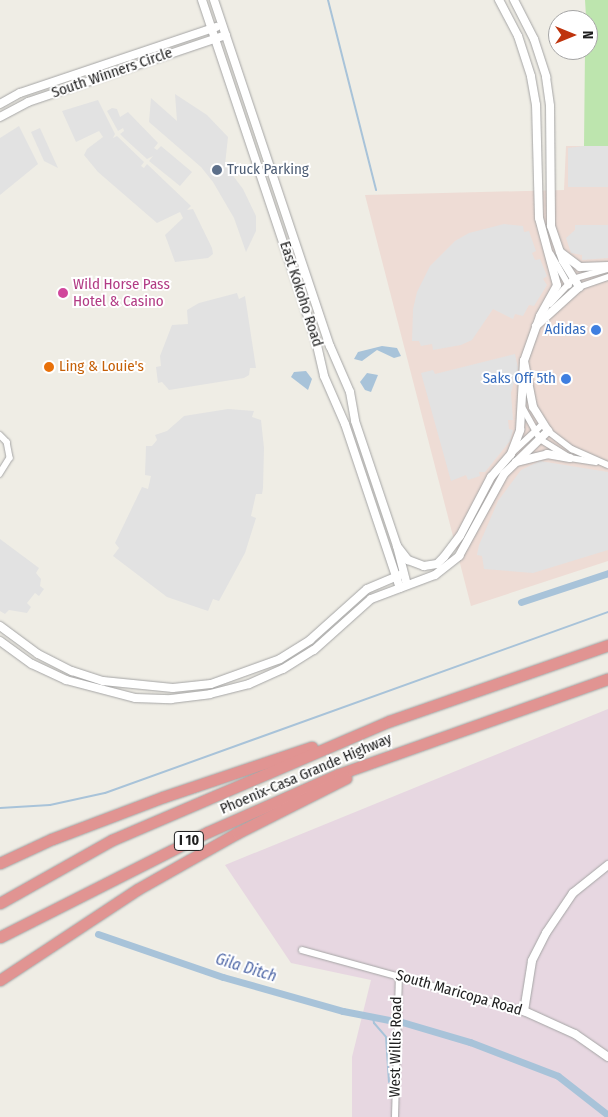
<!DOCTYPE html>
<style>
body{margin:0}
#map{position:relative;width:608px;height:1117px;overflow:hidden;background:#efede5;font-family:"Fira Sans Condensed",sans-serif}
div>[style]{position:absolute}
[style*='--x']{left:calc(var(--x)*1px);top:calc(var(--y)*1px);width:calc(var(--w)*1px);rotate:calc(var(--a)*1deg)}
.commercial>*{inset:0;background:#eedcd5}
.industrial>*{inset:0;background:#e7d7e1}
.grass>*{inset:0;background:#bde5ae}
.parking>*{inset:0;background:#e2e2e2}
.water>*{inset:0;background:#a8c3d9}
.stream>*{height:2px;margin:-1px;padding:0 1px;transform-origin:1px;border-radius:1px;background:#a8c3d9}
.canal>*{height:7px;margin:-3.5px;padding:0 3.5px;transform-origin:3.5px;border-radius:3.5px;background:#a8c3d9}
.roads{filter:drop-shadow(0 0 1px #a5a5a5) drop-shadow(0 0 1px #a5a5a5)}
.minor>*{height:5.5px;margin:-2.75px;padding:0 2.75px;transform-origin:2.75px;border-radius:2.75px;background:#fff}
.tertiary>*{height:8px;margin:-4px;padding:0 4px;transform-origin:4px;border-radius:4px;background:#fff}
.motorway>*{height:11px;margin:-5.5px;padding:0 5.5px;transform-origin:5.5px;border-radius:5.5px;background:#e19492}
.dots>*{width:14px;height:14px;translate:-50% -50%;box-sizing:border-box;border:2px solid #fff;border-radius:50%}
span{translate:-50% -50%;white-space:nowrap;text-align:center;line-height:1.15;-webkit-text-stroke:4px #fff;paint-order:stroke}
.shield-label span{padding:1px 4px;background:#fff;border:1px solid;border-radius:4px;-webkit-text-stroke-width:0}
.shield-label{font-size:14px;color:#1e1e1e;font-weight:700}
.street-label{font-size:15px;color:#1e1e1e}
.service-label{font-size:15px;color:#4e5e75}
.left{translate:0 -50%;text-align:left}
.hotel-label{font-size:15px;color:#b23c85}
.shop-label{font-size:15px;color:#366cbe}
.right{translate:-100% -50%;text-align:right}
.food-label{font-size:15px;color:#c56008}
.water-label{font-size:16px;color:#5169a8;font-style:italic}
.north{position:absolute;left:548px;top:10px;width:50px;height:50px;box-sizing:border-box;background:#fff;border:1px solid #a5a5a5;border-radius:50%;rotate:90deg;font-size:14px;font-weight:700;line-height:20px;text-align:center;color:#1e1e1e}
.north::after{content:'';display:block;margin:auto;width:18px;height:22px;background:#bf340d;clip-path:polygon(50% 0,100% 100%,50% 72%,0 100%)}
</style>
<div id="map">
<div class="commercial">
<i style="clip-path:polygon(566px 146px,608px 146px,608px 561px,471px 606px,365px 195px,564px 190px)"></i>
</div>
<div class="industrial">
<i style="clip-path:polygon(608px 709px,608px 1117px,352px 1117px,352px 1057px,371px 980px,291px 963px,225px 865px)"></i>
</div>
<div class="grass">
<i style="clip-path:polygon(585px 0,608px 0,608px 146px,584px 146px,585px 50px,588px 50px)"></i>
</div>
<div class="parking">
<i style="clip-path:polygon(175px 94px,207px 115px,228px 137px,225px 165px,243px 189px,256px 216px,256px 231px,246px 252px,234px 218px,213px 182px,201px 167px,149px 122px,151px 98px,177px 121px)"></i>
<i style="clip-path:polygon(98px 100px,115px 134px,113px 138px,117px 136px,144px 162px,141px 166px,144px 168px,147px 164px,191px 206px,187px 210px,193px 209px,212px 248px,213px 254px,208px 258px,175px 262px,165px 235px,183px 218px,180px 212px,157px 223px,98px 172px,84px 155px,87px 149px,103px 137px,99px 131px,76px 142px,62px 111px)"></i>
<i style="clip-path:polygon(112px 108px,117px 109px,120px 117px,128px 112px,158px 143px,154px 148px,157px 150px,161px 146px,192px 172px,180px 186px,149px 161px,153px 156px,147px 159px,125px 139px,120px 134px,124px 131px,123px 128px,118px 131px,107px 111px)"></i>
<i style="clip-path:polygon(19px 126px,38px 164px,0 195px,0 138px)"></i>
<i style="clip-path:polygon(40px 128px,58px 168px,44px 161px,31px 132px)"></i>
<i style="clip-path:polygon(584px 146px,608px 146px,608px 187px,568px 187px,568px 148px)"></i>
<i style="clip-path:polygon(504px 224px,523px 226px,524px 232px,529px 231px,536px 251px,532px 253px,535px 260px,540px 259px,547px 276px,543px 279px,547px 285px,534px 306px,529px 305px,523px 316px,515px 314px,513px 319px,493px 309px,472px 340px,461px 345px,433px 350px,432px 344px,421px 346px,419px 341px,412px 341px,413px 309px,417px 292px,430px 266px,455px 241px,469px 233px)"></i>
<i style="clip-path:polygon(575px 225px,608px 225px,608px 258px,582px 260px,582px 255px,571px 253px,566px 238px,575px 230px)"></i>
<i style="clip-path:polygon(237px 293px,239px 299px,245px 296px,256px 368px,250px 368px,249px 375px,244px 378px,169px 390px,162px 382px,158px 383px,156px 367px,161px 366px,160px 356px,172px 325px,188px 324px,187px 310px,199px 303px)"></i>
<i style="clip-path:polygon(515px 354px,518px 368px,511px 393px,513px 420px,508px 420px,509px 429px,513px 430px,510px 441px,485px 472px,479px 472px,480px 476px,468px 480px,466px 475px,451px 481px,421px 373px,433px 370px,435px 374px)"></i>
<i style="clip-path:polygon(228px 409px,254px 411px,252px 417px,261px 420px,264px 448px,263px 488px,262px 494px,256px 494px,251px 516px,256px 518px,245px 553px,219px 601px,213px 599px,208px 611px,167px 597px,113px 556px,119px 548px,115px 543px,142px 487px,148px 489px,151px 476px,145px 475px,146px 446px,152px 446px,157px 440px,155px 435px,167px 431px,184px 416px)"></i>
<i style="clip-path:polygon(540px 461px,608px 472px,608px 550px,533px 573px,484px 569px,482px 556px,477px 555px,479px 545px,498px 501px,521px 470px)"></i>
<i style="clip-path:polygon(0 539px,39px 568px,36px 573px,41px 579px,40px 586px,44px 589px,39px 596px,35px 593px,27px 603px,31px 607px,27px 613px,9px 610px,5px 614px,0 611px)"></i>
</div>
<div class="water">
<i style="clip-path:polygon(382px 346px,397px 348px,401px 356px,394px 358px,377px 350px,362px 361px,354px 359px,358px 352px)"></i>
<i style="clip-path:polygon(306px 371px,312px 379px,308px 390px,291px 377px,294px 372px)"></i>
<i style="clip-path:polygon(367px 373px,378px 375px,371px 392px,365px 390px,360px 382px)"></i>
</div>
<div class="stream">
<i style="--x:328;--y:0;--w:196;--a:75.8"></i>
<i style="--x:0;--y:808;--w:50;--a:-3.4"></i>
<i style="--x:50;--y:805;--w:56;--a:-12.3"></i>
<i style="--x:105;--y:793;--w:535;--a:-19.79"></i>
<i style="--x:373;--y:1017;--w:6;--a:81"></i>
<i style="--x:374;--y:1023;--w:18;--a:49"></i>
<i style="--x:386;--y:1037;--w:45;--a:86.2"></i>
</div>
<div class="canal">
<i style="--x:521;--y:602;--w:92;--a:-18.4"></i>
<i style="--x:98;--y:934;--w:132;--a:19"></i>
<i style="--x:223;--y:977;--w:125;--a:15.8"></i>
<i style="--x:343;--y:1011;--w:47;--a:11.1"></i>
<i style="--x:402;--y:1022;--w:71;--a:16.4"></i>
<i style="--x:470;--y:1042;--w:94;--a:21.1"></i>
<i style="--x:558;--y:1076;--w:63;--a:38"></i>
</div>
<div class="roads">
<div class="minor">
<i style="--x:551;--y:254;--w:36;--a:60"></i>
<i style="--x:579;--y:287;--w:31;--a:-19"></i>
<i style="--x:550;--y:304;--w:34;--a:-47"></i>
<i style="--x:573;--y:279;--w:36;--a:-16"></i>
<i style="--x:522;--y:406;--w:38;--a:61"></i>
<i style="--x:540;--y:439;--w:36;--a:32"></i>
<i style="--x:570;--y:458;--w:26;--a:9"></i>
<i style="--x:548;--y:431;--w:30;--a:37"></i>
<i style="--x:572;--y:449;--w:39;--a:24"></i>
<i style="--x:0;--y:435;--w:10;--a:45"></i>
<i style="--x:7;--y:442;--w:16;--a:79"></i>
<i style="--x:10;--y:458;--w:19;--a:122"></i>
<i style="--x:513;--y:452;--w:40;--a:-43"></i>
<i style="--x:302;--y:950;--w:230;--a:15.4"></i>
<i style="--x:395;--y:1117;--w:141;--a:-88.4"></i>
</div>
<div class="tertiary">
<i style="--x:202;--y:0;--w:360;--a:71.5"></i>
<i style="--x:316;--y:341;--w:36;--a:77"></i>
<i style="--x:324;--y:376;--w:52;--a:66.4"></i>
<i style="--x:345;--y:424;--w:173;--a:71.5"></i>
<i style="--x:214;--y:0;--w:365;--a:71.5"></i>
<i style="--x:330;--y:346;--w:50;--a:66.5"></i>
<i style="--x:350;--y:392;--w:29;--a:80"></i>
<i style="--x:355;--y:421;--w:132;--a:71.4"></i>
<i style="--x:397;--y:546;--w:40;--a:75.6"></i>
<i style="--x:514;--y:0;--w:44;--a:62.9"></i>
<i style="--x:534;--y:39;--w:40;--a:72"></i>
<i style="--x:546;--y:77;--w:29;--a:82"></i>
<i style="--x:550;--y:106;--w:120;--a:89.5"></i>
<i style="--x:551;--y:226;--w:37;--a:71"></i>
<i style="--x:563;--y:261;--w:31;--a:58"></i>
<i style="--x:579;--y:287;--w:58;--a:137.8"></i>
<i style="--x:0;--y:104;--w:23;--a:-29"></i>
<i style="--x:20;--y:93;--w:207;--a:-18.6"></i>
<i style="--x:0;--y:117;--w:32;--a:-28"></i>
<i style="--x:28;--y:102;--w:209;--a:-18.7"></i>
<i style="--x:560;--y:252;--w:25;--a:37"></i>
<i style="--x:580;--y:267;--w:28;--a:-2"></i>
<i style="--x:516;--y:462;--w:32;--a:-14"></i>
<i style="--x:547;--y:454;--w:23;--a:10"></i>
<i style="--x:397;--y:546;--w:18;--a:52"></i>
<i style="--x:408;--y:560;--w:17;--a:21"></i>
<i style="--x:424;--y:566;--w:13;--a:-9"></i>
<i style="--x:437;--y:564;--w:10;--a:-45"></i>
<i style="--x:444;--y:557;--w:26;--a:-53"></i>
<i style="--x:460;--y:536;--w:67;--a:-62.3"></i>
<i style="--x:491;--y:477;--w:30;--a:-49"></i>
<i style="--x:511;--y:454;--w:26;--a:-69"></i>
<i style="--x:520;--y:430;--w:69;--a:-86.7"></i>
<i style="--x:524;--y:361;--w:48;--a:-70.4"></i>
<i style="--x:540;--y:316;--w:35;--a:-61"></i>
<i style="--x:557;--y:285;--w:69;--a:-105"></i>
<i style="--x:539;--y:218;--w:113;--a:-91.5"></i>
<i style="--x:536;--y:105;--w:29;--a:-100"></i>
<i style="--x:531;--y:76;--w:42;--a:-108"></i>
<i style="--x:518;--y:36;--w:41;--a:-117.8"></i>
<i style="--x:0;--y:626;--w:47;--a:36.4"></i>
<i style="--x:38;--y:654;--w:38;--a:27"></i>
<i style="--x:72;--y:671;--w:33;--a:18"></i>
<i style="--x:103;--y:681;--w:70;--a:5.7"></i>
<i style="--x:173;--y:688;--w:38;--a:-6"></i>
<i style="--x:211;--y:684;--w:73;--a:-19.9"></i>
<i style="--x:280;--y:659;--w:36;--a:-32"></i>
<i style="--x:310;--y:640;--w:76;--a:-41.8"></i>
<i style="--x:367;--y:589;--w:36;--a:-23"></i>
<i style="--x:0;--y:641;--w:39;--a:36"></i>
<i style="--x:32;--y:664;--w:38;--a:25"></i>
<i style="--x:66;--y:680;--w:71;--a:14.6"></i>
<i style="--x:135;--y:698;--w:36;--a:2"></i>
<i style="--x:171;--y:699;--w:39;--a:-7"></i>
<i style="--x:210;--y:694;--w:40;--a:-14.4"></i>
<i style="--x:249;--y:684;--w:37;--a:-24"></i>
<i style="--x:283;--y:669;--w:36;--a:-32"></i>
<i style="--x:314;--y:650;--w:76;--a:-41.8"></i>
<i style="--x:371;--y:599;--w:68;--a:-20.6"></i>
<i style="--x:435;--y:575;--w:31;--a:-38"></i>
<i style="--x:459;--y:556;--w:94;--a:-61.2"></i>
<i style="--x:504;--y:474;--w:62;--a:-44.3"></i>
<i style="--x:548;--y:431;--w:28;--a:-122"></i>
<i style="--x:533;--y:407;--w:47;--a:-101.1"></i>
<i style="--x:608;--y:865;--w:45;--a:141.3"></i>
<i style="--x:573;--y:893;--w:48;--a:124"></i>
<i style="--x:546;--y:933;--w:31;--a:117"></i>
<i style="--x:532;--y:961;--w:51;--a:99.1"></i>
<i style="--x:524;--y:1011;--w:56;--a:24.3"></i>
<i style="--x:575;--y:1034;--w:40;--a:34.9"></i>
</div>
<div class="motorway">
<i style="--x:0;--y:863;--w:57;--a:-24.8"></i>
<i style="--x:52;--y:839;--w:119;--a:-20.7"></i>
<i style="--x:163;--y:797;--w:157;--a:-18.6"></i>
<i style="--x:0;--y:903;--w:129;--a:-29.4"></i>
<i style="--x:112;--y:840;--w:302;--a:-23.2"></i>
<i style="--x:390;--y:721;--w:231;--a:-19.2"></i>
<i style="--x:0;--y:937;--w:233;--a:-26.8"></i>
<i style="--x:208;--y:832;--w:143;--a:-23.9"></i>
<i style="--x:339;--y:774;--w:285;--a:-19.5"></i>
<i style="--x:0;--y:980;--w:165;--a:-33.4"></i>
<i style="--x:138;--y:889;--w:114;--a:-29.5"></i>
<i style="--x:237;--y:833;--w:122;--a:-26.8"></i>
</div>
</div>
<div class="dots">
<i style="left:217px;top:170px;background:#5c6f8a"></i>
<i style="left:63px;top:293px;background:#d1479c"></i>
<i style="left:596px;top:330px;background:#3f7fe0"></i>
<i style="left:49px;top:367px;background:#e8710a"></i>
<i style="left:566px;top:379px;background:#3f7fe0"></i>
</div>
<div class="shield-label">
<span style="left:189px;top:841px">I 10</span>
</div>
<div class="street-label">
<span style="left:112px;top:73px;rotate:-19deg">South Winners Circle</span>
<span style="left:301px;top:294px;rotate:72deg">East Kokoho Road</span>
<span style="left:306px;top:774px;rotate:-23deg">Phoenix-Casa Grande Highway</span>
<span style="left:459px;top:993px;rotate:16deg">South Maricopa Road</span>
<span style="left:396px;top:1047px;rotate:-89deg">West Willis Road</span>
</div>
<div class="service-label">
<span class="left" style="left:227px;top:170px">Truck Parking</span>
</div>
<div class="hotel-label">
<span class="left" style="left:73px;top:293px">Wild Horse Pass<br>Hotel &amp; Casino</span>
</div>
<div class="shop-label">
<span class="right" style="left:586px;top:330px">Adidas</span>
<span class="right" style="left:556px;top:379px">Saks Off 5th</span>
</div>
<div class="food-label">
<span class="left" style="left:59px;top:367px">Ling &amp; Louie's</span>
</div>
<div class="water-label">
<span style="left:246px;top:968px;rotate:17deg">Gila Ditch</span>
</div>
<div class="north">N</div>
</div>
